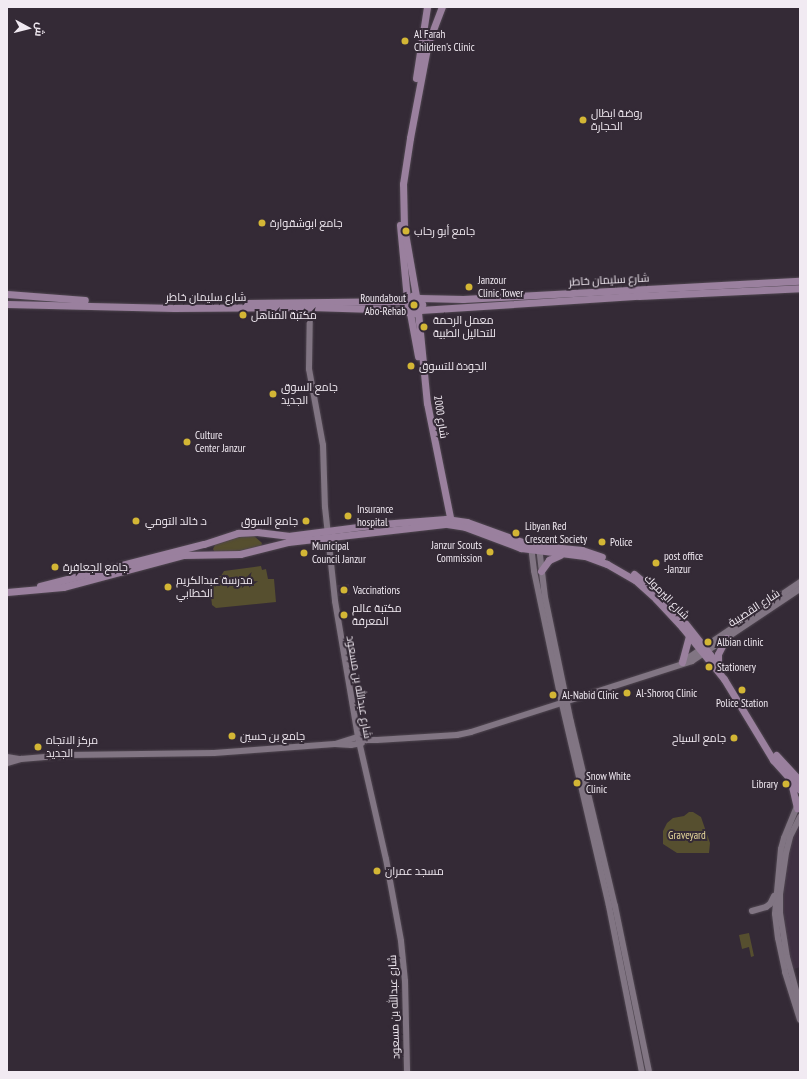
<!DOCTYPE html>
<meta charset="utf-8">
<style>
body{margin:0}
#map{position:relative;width:807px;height:1079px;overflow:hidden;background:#342a36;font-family:"PT Sans Narrow",Cairo,sans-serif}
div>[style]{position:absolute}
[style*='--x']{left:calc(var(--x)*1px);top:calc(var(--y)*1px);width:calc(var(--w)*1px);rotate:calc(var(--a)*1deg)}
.built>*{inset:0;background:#3f3042;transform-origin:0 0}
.green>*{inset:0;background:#564f2f}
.roads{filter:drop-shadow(0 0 1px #4f4650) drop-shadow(0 0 1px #4f4650)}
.tertiary>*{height:6px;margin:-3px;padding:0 3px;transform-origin:3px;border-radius:3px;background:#817583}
.secondary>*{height:7px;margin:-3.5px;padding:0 3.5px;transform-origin:3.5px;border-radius:3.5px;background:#9a809e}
.dots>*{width:11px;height:11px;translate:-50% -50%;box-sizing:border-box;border:2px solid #342a36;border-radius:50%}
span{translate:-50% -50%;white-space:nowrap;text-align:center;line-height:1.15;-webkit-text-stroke:4px #342a36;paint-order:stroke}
.poi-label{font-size:11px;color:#f1eaf2}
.left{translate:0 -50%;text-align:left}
.right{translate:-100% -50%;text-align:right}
.street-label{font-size:11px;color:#f1eaf2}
.park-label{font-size:11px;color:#e9da9d}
.frame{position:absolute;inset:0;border:8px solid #f1eaf2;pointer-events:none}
.north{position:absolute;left:8px;top:8px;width:40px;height:40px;-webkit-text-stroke:3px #342a36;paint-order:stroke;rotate:97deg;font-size:11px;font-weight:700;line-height:16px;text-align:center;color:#f1eaf2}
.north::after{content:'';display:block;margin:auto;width:14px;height:18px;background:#f1eaf2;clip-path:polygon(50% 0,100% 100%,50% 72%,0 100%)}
</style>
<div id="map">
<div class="built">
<i style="left:349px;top:584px;width:11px;height:12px;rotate:85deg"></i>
<i style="clip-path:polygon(800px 822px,800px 967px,791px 970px,781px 902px,790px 843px)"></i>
</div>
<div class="green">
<i style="clip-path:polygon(253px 535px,262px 543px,260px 549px,215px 553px,213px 549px,216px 543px,226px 538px)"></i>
<i style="clip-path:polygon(261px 566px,262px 570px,266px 569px,268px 579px,274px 579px,276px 602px,216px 608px,212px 605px,209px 580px,221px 576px,224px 571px)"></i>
<i style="clip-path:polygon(689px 812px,693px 812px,701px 817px,710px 843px,709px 853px,677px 853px,663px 844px,663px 831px,667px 823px,673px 818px,684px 816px)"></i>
<i style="clip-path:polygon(749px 933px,754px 956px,751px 957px,749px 947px,742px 949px,739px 935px)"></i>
</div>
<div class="roads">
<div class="tertiary">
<i style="--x:310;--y:304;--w:65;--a:90.9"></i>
<i style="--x:309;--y:369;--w:77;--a:79.6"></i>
<i style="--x:323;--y:445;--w:62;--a:88.2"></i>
<i style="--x:325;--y:507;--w:95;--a:83.9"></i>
<i style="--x:335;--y:601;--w:138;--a:80.4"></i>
<i style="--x:358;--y:737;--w:125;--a:77.1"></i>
<i style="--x:386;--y:859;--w:83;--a:79.6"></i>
<i style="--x:401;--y:941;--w:40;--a:84.3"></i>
<i style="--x:405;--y:981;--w:91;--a:88.7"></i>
<i style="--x:531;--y:546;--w:25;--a:83"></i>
<i style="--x:534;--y:571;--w:136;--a:78.1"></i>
<i style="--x:562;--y:704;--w:207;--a:76.9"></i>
<i style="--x:609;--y:906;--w:169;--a:78.8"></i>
<i style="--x:539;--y:547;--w:50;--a:83.2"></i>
<i style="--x:545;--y:597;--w:128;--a:78.3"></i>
<i style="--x:571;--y:722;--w:189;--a:76.6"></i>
<i style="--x:615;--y:906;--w:169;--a:78.4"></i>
<i style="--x:682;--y:662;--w:143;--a:-34.1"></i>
<i style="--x:335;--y:744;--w:24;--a:-17"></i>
<i style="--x:358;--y:737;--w:9;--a:21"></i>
<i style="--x:366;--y:740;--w:11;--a:0"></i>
<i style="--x:377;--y:740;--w:80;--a:-3.6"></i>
<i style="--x:457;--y:735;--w:14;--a:-12"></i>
<i style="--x:471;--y:732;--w:232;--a:-17.8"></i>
<i style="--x:692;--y:661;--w:130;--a:-33.7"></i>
<i style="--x:7;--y:757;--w:12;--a:9"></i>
<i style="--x:7;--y:763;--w:15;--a:-16"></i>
<i style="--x:21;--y:759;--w:48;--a:-4.8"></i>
<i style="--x:69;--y:755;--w:145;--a:-0.8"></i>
<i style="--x:214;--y:753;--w:121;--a:-4.3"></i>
<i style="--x:335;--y:744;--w:16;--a:4"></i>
<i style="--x:351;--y:745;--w:11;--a:-10"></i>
<i style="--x:800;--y:799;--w:42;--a:112.3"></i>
<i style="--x:784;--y:838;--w:11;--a:105"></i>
<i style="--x:781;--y:849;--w:65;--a:95.3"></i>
<i style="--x:775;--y:914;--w:24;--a:83"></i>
<i style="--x:778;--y:938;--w:35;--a:78"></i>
<i style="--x:785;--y:972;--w:50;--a:72.6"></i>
<i style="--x:800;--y:817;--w:22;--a:117"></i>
<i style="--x:790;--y:837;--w:16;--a:104"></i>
<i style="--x:786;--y:853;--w:41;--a:98.3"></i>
<i style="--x:780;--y:894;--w:19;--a:90"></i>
<i style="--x:780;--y:913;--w:45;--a:81"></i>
<i style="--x:787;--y:957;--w:50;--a:74.8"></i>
<i style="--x:752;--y:911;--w:15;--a:-16"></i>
<i style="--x:766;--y:907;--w:5;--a:-37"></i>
<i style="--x:770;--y:904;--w:9;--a:-63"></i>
</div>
<div class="secondary">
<i style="--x:416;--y:78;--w:72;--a:-81.2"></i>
<i style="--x:400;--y:225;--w:74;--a:84.6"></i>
<i style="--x:7;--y:294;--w:78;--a:4.4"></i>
<i style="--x:416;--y:296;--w:70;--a:-99.9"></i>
<i style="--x:404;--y:227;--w:43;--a:-91.3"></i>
<i style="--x:403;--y:184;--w:47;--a:-81.3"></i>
<i style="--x:410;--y:138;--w:97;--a:-79.3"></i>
<i style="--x:428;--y:43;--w:39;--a:-69"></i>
<i style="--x:419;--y:298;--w:7;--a:63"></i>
<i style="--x:422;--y:304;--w:6;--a:108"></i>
<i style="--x:420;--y:310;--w:6;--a:149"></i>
<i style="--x:415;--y:313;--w:7;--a:-172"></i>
<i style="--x:408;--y:312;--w:6;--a:-129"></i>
<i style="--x:404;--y:307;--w:6;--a:-81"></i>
<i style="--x:405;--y:301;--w:9;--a:-36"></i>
<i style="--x:412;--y:296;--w:7;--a:16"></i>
<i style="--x:419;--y:298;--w:44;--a:1.3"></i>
<i style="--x:463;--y:299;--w:337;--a:-3.1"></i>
<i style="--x:247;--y:303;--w:158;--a:-0.7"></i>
<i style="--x:7;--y:304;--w:167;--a:1.4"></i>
<i style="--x:174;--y:308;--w:136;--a:-0.4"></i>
<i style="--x:310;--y:307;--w:96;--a:1.8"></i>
<i style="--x:420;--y:310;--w:219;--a:-3.7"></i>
<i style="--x:639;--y:296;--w:161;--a:-2.8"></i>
<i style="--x:418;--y:312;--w:91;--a:84.4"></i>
<i style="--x:427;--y:403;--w:121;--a:78.6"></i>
<i style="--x:410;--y:313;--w:44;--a:79.5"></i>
<i style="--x:541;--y:571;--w:14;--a:-54"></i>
<i style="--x:549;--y:560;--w:12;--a:-24"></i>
<i style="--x:634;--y:574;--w:38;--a:40"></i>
<i style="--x:663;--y:598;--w:27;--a:48"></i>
<i style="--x:681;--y:618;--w:56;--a:51.5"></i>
<i style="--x:40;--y:586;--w:169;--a:-14.4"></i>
<i style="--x:204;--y:544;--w:36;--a:-18"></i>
<i style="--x:238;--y:533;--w:19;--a:-3"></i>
<i style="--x:257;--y:532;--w:31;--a:7"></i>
<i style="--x:288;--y:536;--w:94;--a:-7.4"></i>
<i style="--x:381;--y:524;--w:65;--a:-4.4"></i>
<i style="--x:446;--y:519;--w:21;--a:8"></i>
<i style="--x:467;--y:522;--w:68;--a:19.8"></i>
<i style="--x:531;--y:545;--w:51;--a:5.6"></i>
<i style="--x:582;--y:550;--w:21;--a:19"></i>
<i style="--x:7;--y:592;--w:56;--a:-5.1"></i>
<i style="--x:63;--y:587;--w:124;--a:-14.9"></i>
<i style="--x:183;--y:555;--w:57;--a:-1"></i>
<i style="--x:240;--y:554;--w:49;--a:-14"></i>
<i style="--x:288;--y:542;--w:160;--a:-6.5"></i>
<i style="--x:447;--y:524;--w:18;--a:9"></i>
<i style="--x:465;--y:527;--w:60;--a:20.6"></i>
<i style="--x:521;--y:548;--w:64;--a:7.1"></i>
<i style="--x:585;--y:556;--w:23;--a:20"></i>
<i style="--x:607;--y:564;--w:32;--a:30"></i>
<i style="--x:635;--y:580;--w:28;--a:42"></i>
<i style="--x:656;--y:599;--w:38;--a:47"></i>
<i style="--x:682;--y:627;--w:67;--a:51.1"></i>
<i style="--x:724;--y:679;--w:95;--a:58.8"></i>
<i style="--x:773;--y:760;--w:40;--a:48"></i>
<i style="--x:682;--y:662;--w:28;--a:-75"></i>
<i style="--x:718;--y:665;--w:11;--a:-90"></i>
<i style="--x:718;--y:654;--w:18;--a:-63"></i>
<i style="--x:776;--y:755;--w:35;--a:47"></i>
<i style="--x:791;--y:782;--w:27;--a:77"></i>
</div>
</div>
<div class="dots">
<i style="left:405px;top:41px;background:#d3b635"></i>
<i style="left:583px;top:120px;background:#d3b635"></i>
<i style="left:262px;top:223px;background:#d3b635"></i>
<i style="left:406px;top:231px;background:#d3b635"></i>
<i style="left:469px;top:287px;background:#d3b635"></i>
<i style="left:414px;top:305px;background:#d3b635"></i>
<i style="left:243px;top:315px;background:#d3b635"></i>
<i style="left:424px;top:327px;background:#d3b635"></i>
<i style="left:411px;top:366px;background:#d3b635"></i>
<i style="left:273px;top:394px;background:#d3b635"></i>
<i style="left:187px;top:442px;background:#d3b635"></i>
<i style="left:348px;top:516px;background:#d3b635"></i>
<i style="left:136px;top:521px;background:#d3b635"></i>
<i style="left:306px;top:521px;background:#d3b635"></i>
<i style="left:516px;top:533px;background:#d3b635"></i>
<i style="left:602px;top:542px;background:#d3b635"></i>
<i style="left:490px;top:552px;background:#d3b635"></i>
<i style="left:304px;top:553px;background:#d3b635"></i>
<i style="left:656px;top:563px;background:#d3b635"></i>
<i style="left:55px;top:567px;background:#d3b635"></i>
<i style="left:168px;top:587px;background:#d3b635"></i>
<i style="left:344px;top:590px;background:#d3b635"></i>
<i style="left:344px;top:615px;background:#d3b635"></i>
<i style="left:708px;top:642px;background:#d3b635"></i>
<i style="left:709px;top:667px;background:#d3b635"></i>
<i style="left:742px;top:690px;background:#d3b635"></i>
<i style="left:627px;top:693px;background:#d3b635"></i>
<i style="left:553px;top:695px;background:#d3b635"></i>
<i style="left:232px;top:736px;background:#d3b635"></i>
<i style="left:734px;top:738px;background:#d3b635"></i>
<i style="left:38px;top:747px;background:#d3b635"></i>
<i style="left:577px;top:783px;background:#d3b635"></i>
<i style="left:786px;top:784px;background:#d3b635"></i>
<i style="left:377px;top:871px;background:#d3b635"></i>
</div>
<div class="poi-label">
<span class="left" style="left:414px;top:41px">Al Farah<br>Children's Clinic</span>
<span class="left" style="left:591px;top:120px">روضة ابطال<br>الحجارة</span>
<span class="left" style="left:270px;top:223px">جامع ابوشقوارة</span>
<span class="left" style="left:414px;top:231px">جامع أبو رحاب</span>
<span class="left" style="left:478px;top:287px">Janzour<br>Clinic Tower</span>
<span class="right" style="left:406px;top:305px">Roundabout<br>Abo-Rehab</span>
<span class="left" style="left:251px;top:315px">مكتبة المناهل</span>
<span class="left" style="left:433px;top:327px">معمل الرحمة<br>للتحاليل الطبية</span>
<span class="left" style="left:419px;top:366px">الجودة للتسوق</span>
<span class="left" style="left:281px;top:394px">جامع السوق<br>الجديد</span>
<span class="left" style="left:195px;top:442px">Culture<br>Center Janzur</span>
<span class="left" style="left:357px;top:516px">Insurance<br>hospital</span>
<span class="left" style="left:145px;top:521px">د. خالد التومي</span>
<span class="right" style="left:298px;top:521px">جامع السوق</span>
<span class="left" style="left:525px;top:533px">Libyan Red<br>Crescent Society</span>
<span class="left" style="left:610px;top:542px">Police</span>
<span class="right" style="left:482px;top:552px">Janzur Scouts<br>Commission</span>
<span class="left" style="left:312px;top:553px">Municipal<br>Council Janzur</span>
<span class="left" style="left:664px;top:563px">post office<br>-Janzur</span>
<span class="left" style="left:63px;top:567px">جامع الجعافرة</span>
<span class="left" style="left:176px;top:587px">مدرسة عبدالكريم<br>الخطابي</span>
<span class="left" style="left:353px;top:590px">Vaccinations</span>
<span class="left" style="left:352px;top:615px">مكتبة عالم<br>المعرفة</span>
<span class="left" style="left:717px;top:642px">Albian clinic</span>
<span class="left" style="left:717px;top:667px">Stationery</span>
<span class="left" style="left:636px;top:693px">Al-Shoroq Clinic</span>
<span class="left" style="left:562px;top:695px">Al-Nabid Clinic</span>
<span style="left:742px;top:703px">Police Station</span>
<span class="left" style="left:240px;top:736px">جامع بن حسين</span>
<span class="right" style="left:726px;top:738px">جامع السياح</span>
<span class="left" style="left:46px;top:747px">مركز الاتجاه<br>الجديد</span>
<span class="left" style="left:586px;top:783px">Snow White<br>Clinic</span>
<span class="right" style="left:778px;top:784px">Library</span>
<span class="left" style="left:385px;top:871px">مسجد عمران</span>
</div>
<div class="street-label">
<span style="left:609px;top:280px;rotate:-3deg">شارع سليمان خاطر</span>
<span style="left:206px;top:297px">شارع سليمان خاطر</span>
<span style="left:441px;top:417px;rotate:81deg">شارع 2000</span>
<span style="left:667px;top:597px;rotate:45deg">شارع اليرموك</span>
<span style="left:754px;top:608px;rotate:-33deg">شارع القصيبة</span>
<span style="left:359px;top:687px;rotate:80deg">شارع عبدالله بن مسعود</span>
<span style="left:394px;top:1007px;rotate:-92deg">شارع عبدالله بن مسعود</span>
</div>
<div class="park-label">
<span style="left:687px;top:835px">Graveyard</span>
</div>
<div class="frame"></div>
<div class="north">ش</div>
</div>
